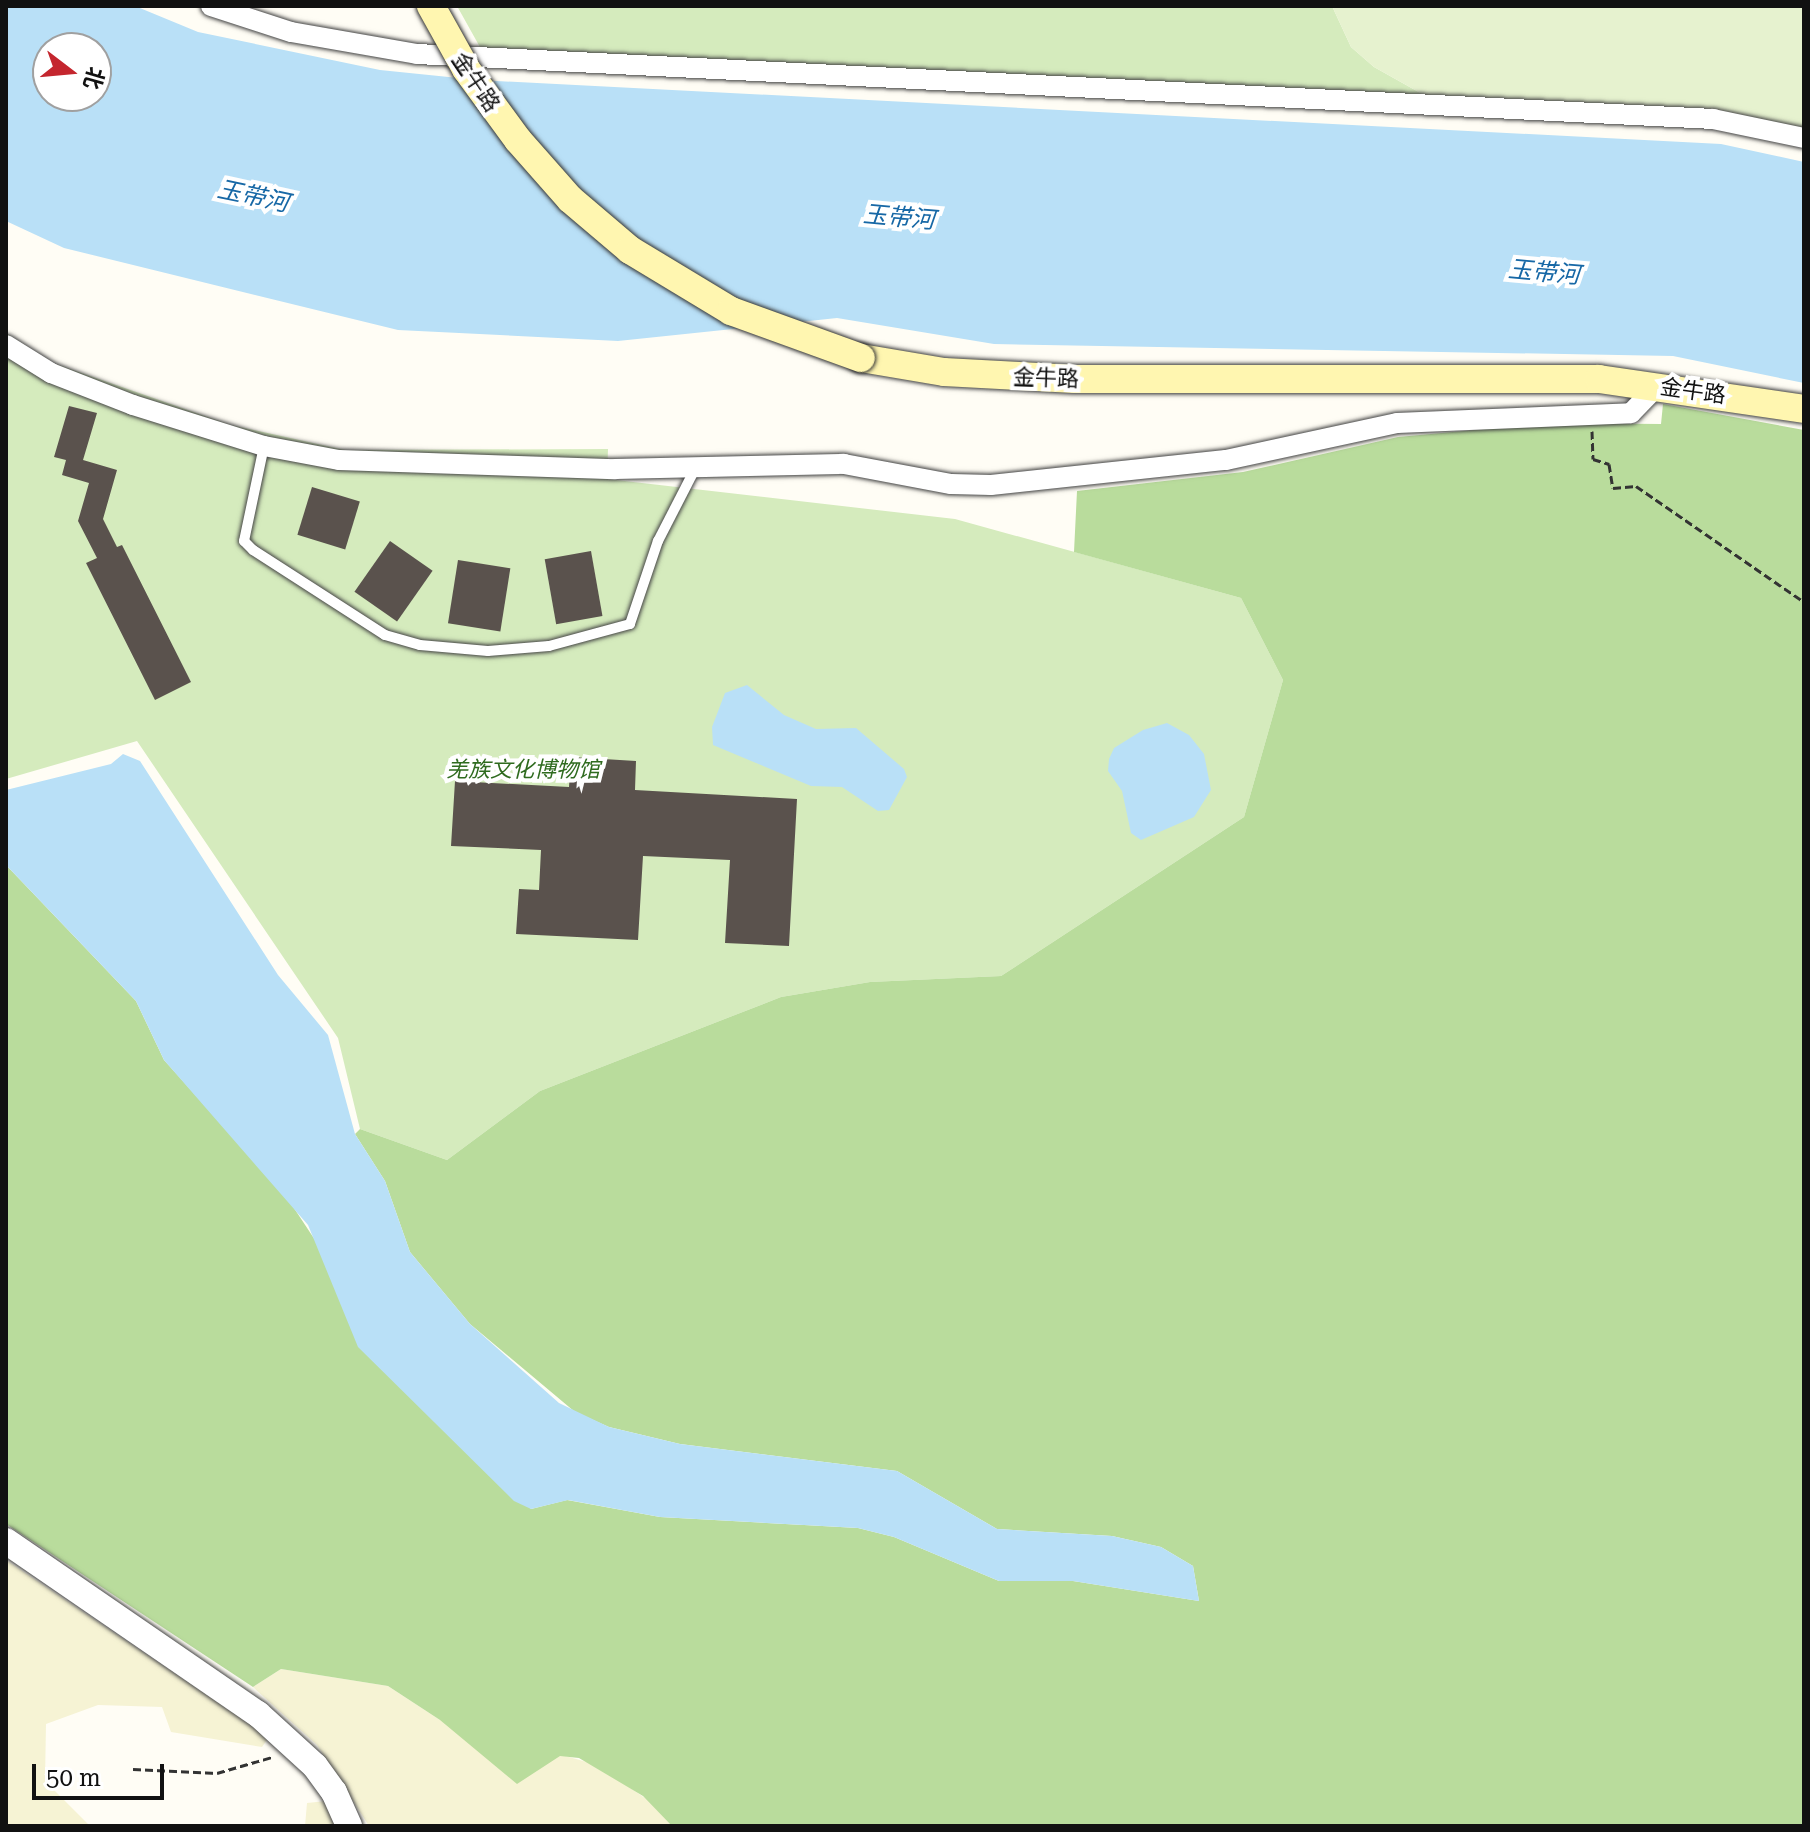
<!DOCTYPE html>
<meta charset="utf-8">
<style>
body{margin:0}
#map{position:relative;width:1810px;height:1832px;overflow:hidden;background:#fffdf5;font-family:"Roboto Serif","Noto Sans SC",serif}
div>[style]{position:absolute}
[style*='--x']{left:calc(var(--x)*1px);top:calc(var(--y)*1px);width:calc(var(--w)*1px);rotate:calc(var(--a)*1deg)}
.farmland>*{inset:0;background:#f6f3d4}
.green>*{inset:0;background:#d5ebbd}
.forest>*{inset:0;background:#b9dc9c}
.pitch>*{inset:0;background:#e6f2cf}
.water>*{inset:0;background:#b9e0f7}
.building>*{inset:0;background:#5a524d;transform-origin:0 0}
.path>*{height:3px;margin-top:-1.5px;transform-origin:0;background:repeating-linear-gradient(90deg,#333 0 8px,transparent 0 12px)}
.roads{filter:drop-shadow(0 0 2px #444) drop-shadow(0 0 2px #444)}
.service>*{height:10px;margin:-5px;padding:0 5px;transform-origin:5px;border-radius:5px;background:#fff}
.minor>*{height:20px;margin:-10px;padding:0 10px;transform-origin:10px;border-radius:10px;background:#fff}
.tertiary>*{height:26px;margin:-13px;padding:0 13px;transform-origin:13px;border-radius:13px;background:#fff}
.secondary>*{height:28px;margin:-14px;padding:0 14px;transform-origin:14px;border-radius:14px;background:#fff6b0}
.bridges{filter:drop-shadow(0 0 2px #333) drop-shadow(0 0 2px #333)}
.secondary-bridge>*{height:28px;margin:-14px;padding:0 14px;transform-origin:14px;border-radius:14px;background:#fff6b0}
span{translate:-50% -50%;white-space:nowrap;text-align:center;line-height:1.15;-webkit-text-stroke:8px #fff;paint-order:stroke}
.street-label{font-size:22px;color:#111}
.park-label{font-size:22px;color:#2f6b1f;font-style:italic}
.water-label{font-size:24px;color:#1768a6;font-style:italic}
.frame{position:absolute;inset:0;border:8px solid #111;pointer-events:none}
.north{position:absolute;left:32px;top:32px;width:80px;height:80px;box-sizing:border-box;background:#fff;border:2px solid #a0a0a0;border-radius:50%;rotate:106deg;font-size:22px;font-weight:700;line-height:32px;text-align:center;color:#111}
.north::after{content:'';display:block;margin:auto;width:28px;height:36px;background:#c4262e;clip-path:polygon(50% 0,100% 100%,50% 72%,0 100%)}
.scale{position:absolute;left:32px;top:1764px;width:132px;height:36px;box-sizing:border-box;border:4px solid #111;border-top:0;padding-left:10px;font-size:24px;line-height:28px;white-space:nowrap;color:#111;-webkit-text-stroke:6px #fff;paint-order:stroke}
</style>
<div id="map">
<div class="farmland">
<i style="clip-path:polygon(6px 1560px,269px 1737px,262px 1747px,171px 1732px,162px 1707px,98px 1705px,46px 1724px,45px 1781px,90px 1826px,6px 1826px)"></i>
<i style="clip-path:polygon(281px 1669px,388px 1686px,440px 1720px,597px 1765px,658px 1807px,672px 1826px,369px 1826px,317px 1745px,253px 1687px)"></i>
<i style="clip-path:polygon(326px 1801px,334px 1826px,305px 1826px,307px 1803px)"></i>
</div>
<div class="green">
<i style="clip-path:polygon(457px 6px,1332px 6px,1351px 47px,1374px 67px,1424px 95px,481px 49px)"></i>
<i style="clip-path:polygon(6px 333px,53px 363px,231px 425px,345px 450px,608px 449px,607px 479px,955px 519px,1241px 598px,1283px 680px,1244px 817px,1001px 976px,870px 982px,781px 997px,540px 1091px,447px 1160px,360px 1129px,338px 1038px,137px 741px,6px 779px)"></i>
</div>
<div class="forest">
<i style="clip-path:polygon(1663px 404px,1804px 430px,1804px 1826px,672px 1826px,643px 1796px,579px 1758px,560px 1756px,517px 1784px,440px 1720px,388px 1686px,281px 1669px,253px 1687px,6px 1524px,6px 865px,136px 1001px,164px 1060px,286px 1196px,317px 1243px,531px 1509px,567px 1500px,660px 1517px,858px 1528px,894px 1537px,999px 1581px,1073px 1581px,1199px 1601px,1193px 1566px,1161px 1547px,1112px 1536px,997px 1529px,897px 1471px,680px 1444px,609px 1427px,575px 1412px,470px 1324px,410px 1252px,385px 1181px,355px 1134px,360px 1129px,447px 1160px,540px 1091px,781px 997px,870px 982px,1001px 976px,1244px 817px,1283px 680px,1241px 598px,1074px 552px,1077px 491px,1243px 472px,1398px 437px,1549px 423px,1661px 424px)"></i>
</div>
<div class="pitch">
<i style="clip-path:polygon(1332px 6px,1804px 6px,1804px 129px,1714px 109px,1424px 95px,1374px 67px,1351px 47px)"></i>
</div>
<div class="water">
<i style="clip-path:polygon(evenodd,6px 6px,135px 6px,198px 32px,380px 70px,478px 80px,1721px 144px,1804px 162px,1804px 383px,1673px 356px,994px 344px,837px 318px,618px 341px,398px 330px,64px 248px,6px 221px,6px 6px,48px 48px,96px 48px,96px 96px,48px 96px,48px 48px)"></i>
<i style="clip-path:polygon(747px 685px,784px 715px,816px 729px,856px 728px,904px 769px,907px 777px,889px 810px,878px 811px,842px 787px,811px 786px,713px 745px,712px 727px,725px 693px)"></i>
<i style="clip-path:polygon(1167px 723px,1189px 735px,1204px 754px,1211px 790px,1194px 817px,1141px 840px,1131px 833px,1122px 791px,1108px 771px,1109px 759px,1114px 748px,1143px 730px)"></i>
<i style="clip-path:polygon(123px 754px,140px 761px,278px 975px,328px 1035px,355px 1134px,385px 1181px,410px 1252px,470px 1324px,559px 1403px,609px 1427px,680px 1444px,897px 1471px,997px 1529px,1112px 1536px,1161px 1547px,1193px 1566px,1199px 1601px,1073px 1581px,999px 1581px,894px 1537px,858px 1528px,660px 1517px,568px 1500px,531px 1509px,514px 1501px,358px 1347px,308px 1225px,164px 1060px,136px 1001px,6px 865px,6px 790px,111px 764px)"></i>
</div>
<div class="building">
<i style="clip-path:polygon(69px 406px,97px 413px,83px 460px,117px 470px,103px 519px,117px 547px,122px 545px,191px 682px,155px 700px,86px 563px,97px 558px,78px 521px,89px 483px,62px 475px,66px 460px,54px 457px)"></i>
<i style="left:312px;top:487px;width:50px;height:50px;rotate:17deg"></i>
<i style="left:390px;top:541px;width:52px;height:62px;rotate:35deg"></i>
<i style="left:591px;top:551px;width:66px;height:47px;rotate:80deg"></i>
<i style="left:458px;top:560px;width:53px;height:64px;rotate:9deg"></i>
<i style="clip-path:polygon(571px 757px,636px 761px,635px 790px,797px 799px,789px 946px,725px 943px,730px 860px,643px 856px,638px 940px,516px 934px,519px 889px,539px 890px,541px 850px,451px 846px,455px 781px,569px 787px)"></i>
</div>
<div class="path">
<i style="--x:1592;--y:431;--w:28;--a:88"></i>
<i style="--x:1593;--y:459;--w:17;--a:17"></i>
<i style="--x:1609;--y:464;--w:24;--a:81"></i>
<i style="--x:1613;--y:488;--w:23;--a:-5"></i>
<i style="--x:1636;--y:486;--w:204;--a:34.6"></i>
<i style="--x:133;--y:1769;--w:84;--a:2.7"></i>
<i style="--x:217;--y:1773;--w:57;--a:-16.2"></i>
</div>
<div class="roads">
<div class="service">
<i style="--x:264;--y:446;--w:97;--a:101.9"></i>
<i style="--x:244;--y:541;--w:13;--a:45"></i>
<i style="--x:253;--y:550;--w:157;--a:32.8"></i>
<i style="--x:385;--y:635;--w:36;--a:16"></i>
<i style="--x:420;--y:645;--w:68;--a:5"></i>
<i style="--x:488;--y:651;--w:61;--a:-4.7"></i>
<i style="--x:549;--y:646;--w:84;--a:-15.2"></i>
<i style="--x:630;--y:624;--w:88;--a:-71.4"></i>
<i style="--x:658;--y:541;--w:83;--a:-62.8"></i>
</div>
<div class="minor">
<i style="--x:211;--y:6;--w:84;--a:18"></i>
<i style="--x:291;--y:32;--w:128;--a:9.9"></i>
<i style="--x:417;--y:54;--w:1298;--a:2.87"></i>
<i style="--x:1713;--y:119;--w:93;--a:11.8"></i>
<i style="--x:6;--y:345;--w:53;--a:31.9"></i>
<i style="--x:51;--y:373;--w:88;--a:21.3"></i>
<i style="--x:133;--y:405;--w:137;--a:17.4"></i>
<i style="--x:264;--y:446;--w:76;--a:10.6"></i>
<i style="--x:339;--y:460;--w:276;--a:1.9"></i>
<i style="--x:615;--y:469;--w:229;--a:-1.3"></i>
<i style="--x:844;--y:464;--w:109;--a:10.6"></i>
<i style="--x:951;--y:484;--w:40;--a:1.4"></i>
<i style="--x:991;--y:485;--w:236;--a:-6.1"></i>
<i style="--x:1226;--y:460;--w:175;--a:-12.2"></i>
<i style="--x:1397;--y:423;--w:234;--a:-2.4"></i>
<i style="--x:1631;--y:413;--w:37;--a:-46"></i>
</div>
<div class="tertiary">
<i style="--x:6;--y:1541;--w:306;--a:34.5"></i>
<i style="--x:258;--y:1714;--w:77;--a:42.4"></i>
<i style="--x:315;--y:1766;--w:32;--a:54"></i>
<i style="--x:334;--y:1792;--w:37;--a:66"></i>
</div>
<div class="secondary">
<i style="--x:861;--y:358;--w:84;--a:9.6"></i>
<i style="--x:944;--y:372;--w:131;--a:3.1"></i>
<i style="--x:1075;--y:379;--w:524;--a:0"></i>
<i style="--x:1599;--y:379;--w:207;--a:8.3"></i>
</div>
</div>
<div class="bridges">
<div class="secondary-bridge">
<i style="--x:431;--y:6;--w:72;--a:60.9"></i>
<i style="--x:466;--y:69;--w:88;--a:53.8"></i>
<i style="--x:518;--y:140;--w:79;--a:48.6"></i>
<i style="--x:570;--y:199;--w:79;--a:40.4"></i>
<i style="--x:630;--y:250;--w:118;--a:31.1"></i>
<i style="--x:731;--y:311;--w:138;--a:19.9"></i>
</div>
</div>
<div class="street-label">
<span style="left:476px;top:82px;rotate:56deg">金牛路</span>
<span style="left:1046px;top:378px;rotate:2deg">金牛路</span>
<span style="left:1693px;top:391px;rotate:8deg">金牛路</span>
</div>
<div class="park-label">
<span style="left:523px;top:770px">羌族文化博物馆</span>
</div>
<div class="water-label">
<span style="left:253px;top:197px;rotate:12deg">玉带河</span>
<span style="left:899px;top:218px;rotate:5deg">玉带河</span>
<span style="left:1544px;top:273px;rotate:5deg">玉带河</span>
</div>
<div class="frame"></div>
<div class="north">北</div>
<div class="scale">50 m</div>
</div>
